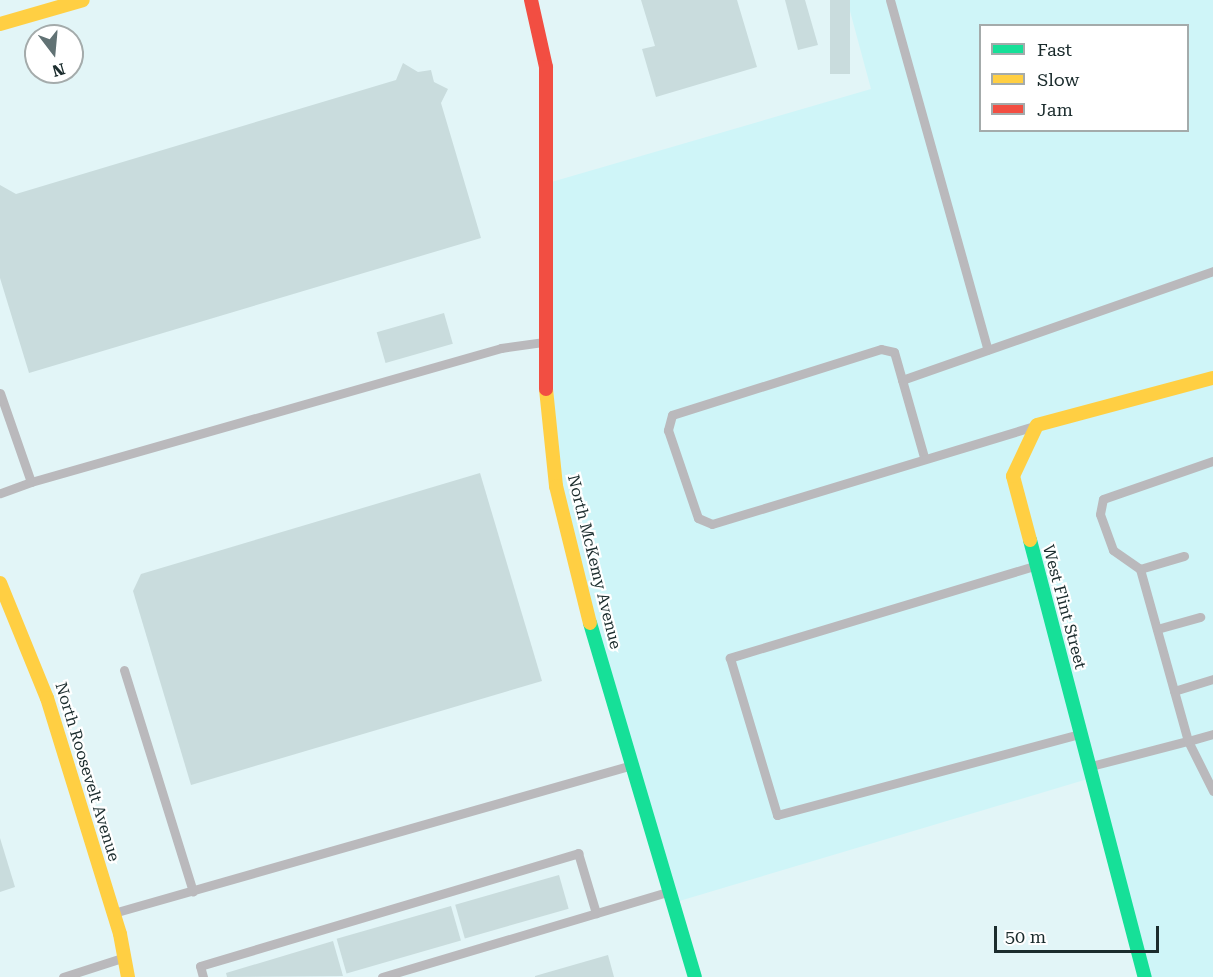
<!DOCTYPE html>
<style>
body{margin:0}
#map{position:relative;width:1213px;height:977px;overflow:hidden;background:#e2f5f7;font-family:"Roboto Serif",serif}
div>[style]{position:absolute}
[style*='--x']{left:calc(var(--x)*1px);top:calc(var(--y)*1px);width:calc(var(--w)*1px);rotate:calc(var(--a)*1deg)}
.built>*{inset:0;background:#cff5f8}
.building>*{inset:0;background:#c9dcdd;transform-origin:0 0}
.lane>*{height:9px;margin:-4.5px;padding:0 4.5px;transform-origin:4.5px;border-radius:4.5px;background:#bab9bc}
.fast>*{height:14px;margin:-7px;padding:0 7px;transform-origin:7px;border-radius:7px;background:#16e098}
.slow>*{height:14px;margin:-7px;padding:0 7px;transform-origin:7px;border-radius:7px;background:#ffcf43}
.jam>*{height:14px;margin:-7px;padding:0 7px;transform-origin:7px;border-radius:7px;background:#f24e42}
span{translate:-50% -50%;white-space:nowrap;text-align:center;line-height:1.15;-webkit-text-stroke:4.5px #fff;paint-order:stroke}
.street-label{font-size:16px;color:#1b2c2d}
.legend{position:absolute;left:979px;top:24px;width:210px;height:108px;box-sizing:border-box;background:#fff;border:2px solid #a4abab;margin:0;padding:8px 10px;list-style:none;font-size:18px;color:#1b2c2d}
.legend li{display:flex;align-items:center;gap:12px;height:30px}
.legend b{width:30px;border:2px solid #a4abab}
.north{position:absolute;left:24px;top:24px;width:60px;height:60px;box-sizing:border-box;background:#fff;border:2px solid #a4abab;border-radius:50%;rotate:164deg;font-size:16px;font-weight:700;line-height:24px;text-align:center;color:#1b2c2d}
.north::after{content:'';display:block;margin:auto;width:21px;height:27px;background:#617274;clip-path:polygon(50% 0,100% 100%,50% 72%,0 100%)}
.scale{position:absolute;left:994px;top:926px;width:165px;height:27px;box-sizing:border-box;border:3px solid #1b2c2d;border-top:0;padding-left:8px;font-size:18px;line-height:21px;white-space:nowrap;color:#1b2c2d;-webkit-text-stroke:4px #fff;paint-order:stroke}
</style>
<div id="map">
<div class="built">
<i style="clip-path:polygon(evenodd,847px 0,1213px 0,1213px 977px,1145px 977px,1091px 778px,676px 902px,556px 486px,548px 183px,871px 89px,847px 0,980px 26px,1188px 26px,1188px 130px,980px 130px,980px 26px)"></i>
</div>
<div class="building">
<i style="clip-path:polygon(641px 0,737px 0,757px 67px,656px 97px,642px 49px,655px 46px)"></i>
<i style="clip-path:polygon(785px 0,805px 0,818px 45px,798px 50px)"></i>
<i style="left:830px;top:0;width:20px;height:74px"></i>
<i style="clip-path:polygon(403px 63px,418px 72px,431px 70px,434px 82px,448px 89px,441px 103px,481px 238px,29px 373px,0 278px,0 185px,16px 194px,396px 80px)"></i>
<i style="left:444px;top:313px;width:32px;height:70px;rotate:74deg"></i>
<i style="clip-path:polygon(480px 473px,542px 681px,191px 785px,133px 591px,141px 574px)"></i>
<i style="clip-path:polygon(0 838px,15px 887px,0 892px)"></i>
<i style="left:559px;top:875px;width:35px;height:108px;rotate:74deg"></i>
<i style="left:451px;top:906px;width:36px;height:119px;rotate:74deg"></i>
<i style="clip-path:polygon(333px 941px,343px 976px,227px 977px,226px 973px)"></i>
<i style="clip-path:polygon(608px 955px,614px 977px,535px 977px,535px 976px)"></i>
</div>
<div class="lane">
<i style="--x:890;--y:0;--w:363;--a:74.4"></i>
<i style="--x:902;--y:380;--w:330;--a:-19.3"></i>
<i style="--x:0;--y:393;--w:94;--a:70.8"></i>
<i style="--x:31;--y:482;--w:33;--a:160"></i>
<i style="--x:924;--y:457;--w:109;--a:-105.9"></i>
<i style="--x:894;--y:352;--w:13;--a:-167"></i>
<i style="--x:881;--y:349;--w:219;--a:162.5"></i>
<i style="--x:672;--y:415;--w:16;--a:105"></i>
<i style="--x:668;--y:430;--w:93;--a:71.2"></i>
<i style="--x:698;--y:518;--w:15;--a:23"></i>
<i style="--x:712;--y:524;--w:334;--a:-16.9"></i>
<i style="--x:31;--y:482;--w:489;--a:-15.9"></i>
<i style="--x:501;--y:348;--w:42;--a:-8.1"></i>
<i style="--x:1034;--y:566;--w:318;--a:163.2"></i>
<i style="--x:730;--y:658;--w:164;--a:73.3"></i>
<i style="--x:777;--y:815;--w:313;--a:-15"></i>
<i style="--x:1140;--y:569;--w:33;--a:-145"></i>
<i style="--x:1113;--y:550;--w:38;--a:-110"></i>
<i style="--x:1100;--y:514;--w:15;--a:-79"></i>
<i style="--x:1103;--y:499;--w:116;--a:-19.1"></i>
<i style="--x:1157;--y:629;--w:45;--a:-15.6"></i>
<i style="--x:124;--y:670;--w:232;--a:72.7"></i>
<i style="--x:1174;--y:691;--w:41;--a:-17.1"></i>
<i style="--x:1213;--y:734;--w:26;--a:164"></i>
<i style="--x:1188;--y:741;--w:56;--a:63.4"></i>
<i style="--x:1091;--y:766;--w:100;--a:-14.5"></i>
<i style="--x:1188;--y:741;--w:179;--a:-105.6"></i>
<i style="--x:1140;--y:569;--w:46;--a:-16.5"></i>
<i style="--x:117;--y:912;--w:536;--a:-15.93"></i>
<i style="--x:63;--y:977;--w:62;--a:-17.9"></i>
<i style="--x:203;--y:977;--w:11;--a:-105"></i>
<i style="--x:200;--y:966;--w:395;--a:-16.6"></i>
<i style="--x:578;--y:853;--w:63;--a:73.3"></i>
<i style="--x:382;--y:977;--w:301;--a:-16.6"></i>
</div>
<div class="fast">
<i style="--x:1030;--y:540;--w:452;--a:75.3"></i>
<i style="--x:590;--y:623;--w:369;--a:73.5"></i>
</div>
<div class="slow">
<i style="--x:0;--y:24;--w:86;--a:-16.1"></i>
<i style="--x:546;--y:389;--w:98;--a:84.1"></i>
<i style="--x:556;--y:486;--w:141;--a:76.1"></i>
<i style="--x:1030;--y:540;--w:66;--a:-104.9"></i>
<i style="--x:1013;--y:476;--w:56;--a:-64.8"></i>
<i style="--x:1037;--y:425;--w:182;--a:-15"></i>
<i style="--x:0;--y:583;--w:124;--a:67.8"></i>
<i style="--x:47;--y:698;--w:247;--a:72.8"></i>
<i style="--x:120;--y:934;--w:44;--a:79.5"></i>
</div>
<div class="jam">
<i style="--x:531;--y:0;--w:69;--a:77.4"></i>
<i style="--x:546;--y:67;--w:322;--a:90"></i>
</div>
<div class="street-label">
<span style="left:594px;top:562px;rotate:76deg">North McKemy Avenue</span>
<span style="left:1064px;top:607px;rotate:75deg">West Flint Street</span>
<span style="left:87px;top:772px;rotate:73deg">North Roosevelt Avenue</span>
</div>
<ul class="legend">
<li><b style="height:8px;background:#16e098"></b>Fast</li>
<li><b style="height:8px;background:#ffcf43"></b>Slow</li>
<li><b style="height:8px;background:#f24e42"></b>Jam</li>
</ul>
<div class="north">N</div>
<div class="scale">50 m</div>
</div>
